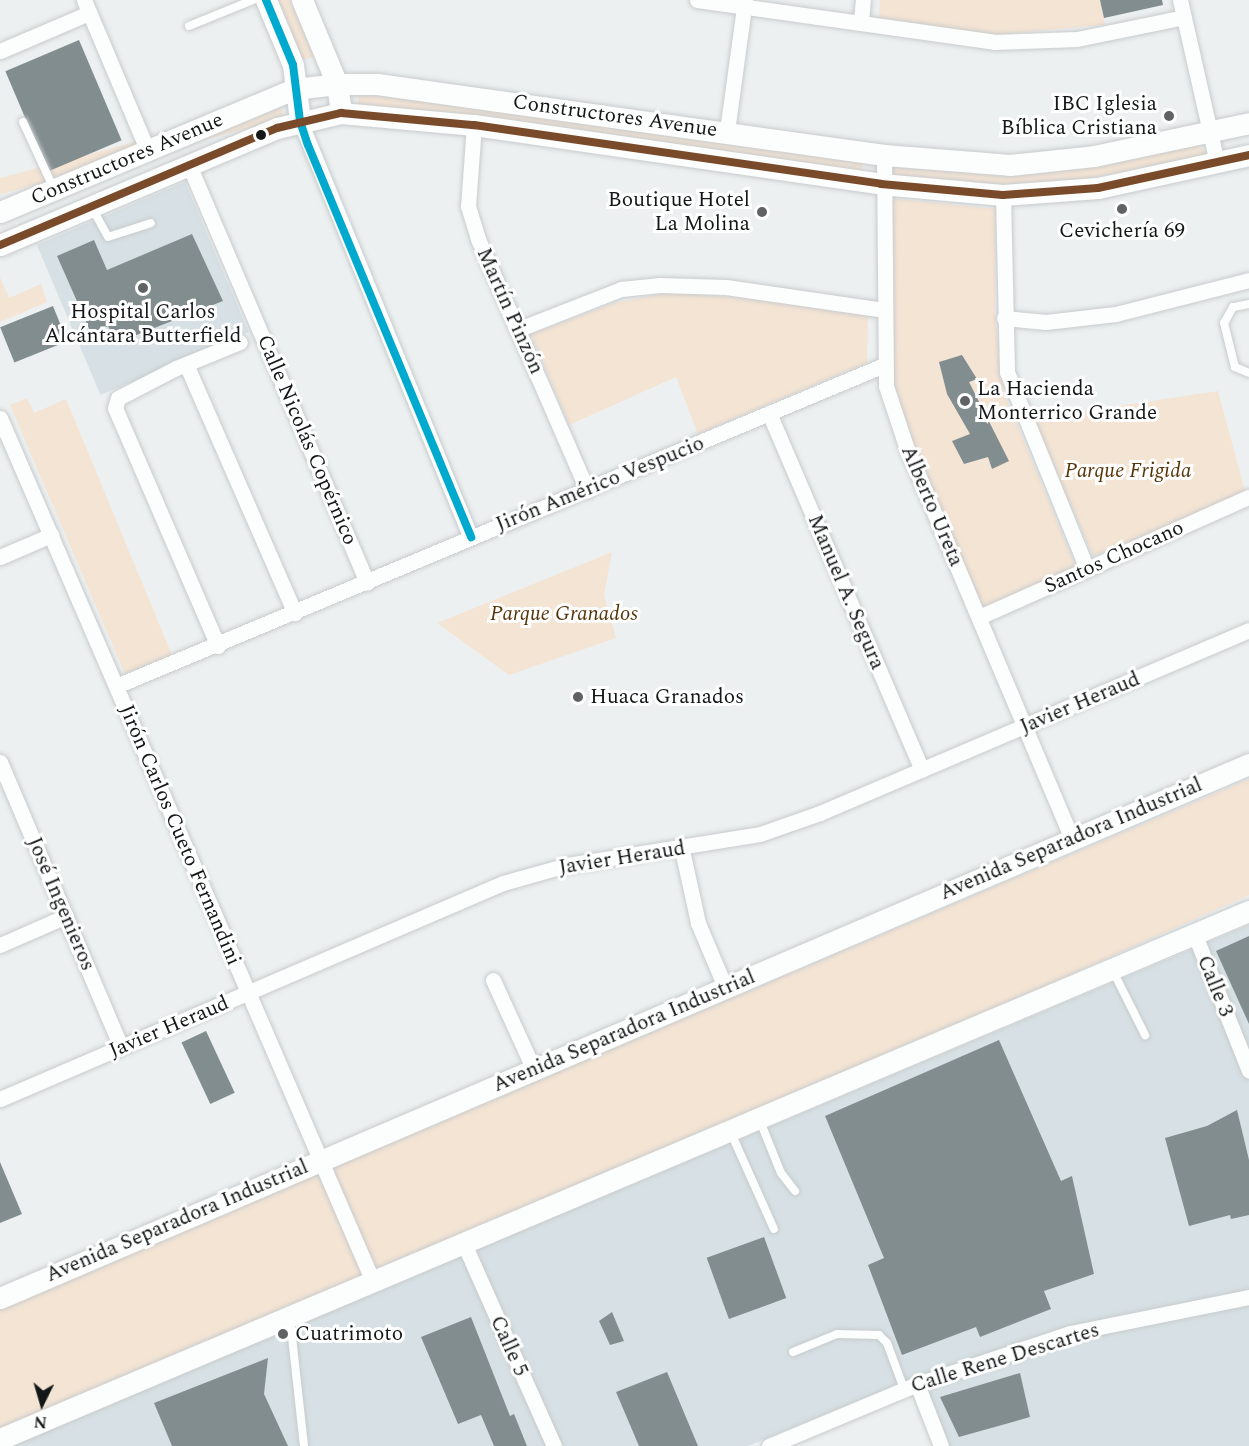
<!DOCTYPE html>
<meta charset="utf-8">
<style>
body{margin:0}
#map{position:relative;width:1249px;height:1446px;overflow:hidden;background:#ecf0f1;font-family:Spectral,serif}
div>[style]{position:absolute}
[style*='--x']{left:calc(var(--x)*1px);top:calc(var(--y)*1px);width:calc(var(--w)*1px);rotate:calc(var(--a)*1deg)}
.built>*{inset:0;background:#d7e1e5;transform-origin:0 0}
.green>*{inset:0;background:#f4e4d4;transform-origin:0 0}
.building>*{inset:0;background:#828d90;transform-origin:0 0}
.roads{filter:drop-shadow(0 0 2px #c8cbcc) drop-shadow(0 0 2px #c8cbcc)}
.lane>*{height:8px;margin:-4px;padding:0 4px;transform-origin:4px;border-radius:4px;background:#fcfdfd}
.street>*{height:15px;margin:-7.5px;padding:0 7.5px;transform-origin:7.5px;border-radius:7.5px;background:#fcfdfd}
.secondary>*{height:21px;margin:-10.5px;padding:0 10.5px;transform-origin:10.5px;border-radius:10.5px;background:#fcfdfd}
.bus-1>*{height:8px;margin:-4px;padding:0 4px;transform-origin:4px;border-radius:4px;background:#00a9ce}
.bus-2>*{height:8px;margin:-4px;padding:0 4px;transform-origin:4px;border-radius:4px;background:#7a4b2a}
.dots>*{width:16px;height:16px;translate:-50% -50%;box-sizing:border-box;border:3px solid #fff;border-radius:50%}
span{translate:-50% -50%;white-space:nowrap;text-align:center;line-height:1.15;-webkit-text-stroke:6px #fff;paint-order:stroke}
.poi-label{font-size:21px;color:#141718}
.right{translate:-100% -50%;text-align:right}
.left{translate:0 -50%;text-align:left}
.street-label{font-size:21px;color:#141718}
.park-label{font-size:21px;color:#563509;font-style:italic}
.north{position:absolute;left:12px;top:1374px;width:60px;height:60px;-webkit-text-stroke:4px #fff;paint-order:stroke;rotate:185deg;font-size:16px;font-weight:700;line-height:24px;text-align:center;color:#141718}
.north::after{content:'';display:block;margin:auto;width:21px;height:27px;background:#141718;clip-path:polygon(50% 0,100% 100%,50% 72%,0 100%)}
</style>
<div id="map">
<div class="built">
<i style="left:185px;top:182px;width:163px;height:161px;rotate:67deg"></i>
<i style="clip-path:polygon(1249px 925px,1249px 1446px,945px 1446px,916px 1377px,748px 1446px,10px 1446px)"></i>
</div>
<div class="green">
<i style="clip-path:polygon(268px 0,290px 0,314px 57px,295px 62px)"></i>
<i style="clip-path:polygon(880px 0,1100px 0,1105px 25px,991px 35px,879px 19px)"></i>
<i style="left:360px;top:90px;width:508px;height:18px;rotate:8deg"></i>
<i style="left:280px;top:103px;width:16px;height:304px;rotate:75deg"></i>
<i style="clip-path:polygon(1195px 143px,1205px 152px,1202px 159px,1058px 183px,1002px 186px,891px 176px,891px 163px)"></i>
<i style="clip-path:polygon(889px 198px,996px 209px,995px 313px,1004px 393px,1076px 567px,983px 608px,913px 446px,892px 379px)"></i>
<i style="clip-path:polygon(0 277px,9px 298px,41px 284px,47px 302px,0 322px)"></i>
<i style="clip-path:polygon(666px 293px,751px 298px,868px 315px,867px 363px,698px 434px,676px 377px,569px 425px,531px 334px,614px 303px)"></i>
<i style="clip-path:polygon(1218px 391px,1246px 495px,1093px 556px,1033px 419px)"></i>
<i style="clip-path:polygon(27px 398px,34px 413px,66px 399px,172px 655px,125px 674px,10px 405px)"></i>
<i style="clip-path:polygon(612px 552px,604px 595px,616px 638px,509px 675px,437px 623px)"></i>
<i style="clip-path:polygon(1249px 779px,1249px 895px,933px 1036px,0 1431px,0 1308px)"></i>
</div>
<div class="building">
<i style="clip-path:polygon(1100px 0,1162px 0,1163px 5px,1104px 18px)"></i>
<i style="left:79px;top:40px;width:109px;height:80px;rotate:67deg"></i>
<i style="clip-path:polygon(192px 234px,223px 301px,116px 343px,108px 326px,91px 333px,57px 256px,94px 240px,107px 270px)"></i>
<i style="left:53px;top:306px;width:38px;height:57px;rotate:68deg"></i>
<i style="clip-path:polygon(962px 355px,977px 379px,969px 382px,1009px 461px,992px 469px,988px 457px,964px 464px,952px 441px,970px 434px,947px 394px,939px 362px)"></i>
<i style="clip-path:polygon(1249px 936px,1249px 1024px,1216px 951px)"></i>
<i style="left:206px;top:1031px;width:68px;height:27px;rotate:65deg"></i>
<i style="clip-path:polygon(999px 1040px,1061px 1181px,1072px 1176px,1094px 1274px,1044px 1291px,1051px 1309px,980px 1337px,976px 1327px,902px 1355px,868px 1265px,884px 1258px,825px 1116px)"></i>
<i style="clip-path:polygon(1237px 1110px,1249px 1160px,1249px 1215px,1231px 1219px,1230px 1215px,1189px 1226px,1165px 1138px,1207px 1126px)"></i>
<i style="clip-path:polygon(0 1162px,22px 1214px,0 1223px)"></i>
<i style="left:764px;top:1237px;width:65px;height:61px;rotate:70deg"></i>
<i style="clip-path:polygon(612px 1312px,624px 1341px,610px 1345px,599px 1321px)"></i>
<i style="clip-path:polygon(471px 1317px,510px 1416px,514px 1414px,527px 1446px,494px 1446px,481px 1415px,458px 1424px,421px 1337px)"></i>
<i style="clip-path:polygon(268px 1358px,264px 1394px,288px 1446px,172px 1446px,154px 1403px)"></i>
<i style="clip-path:polygon(667px 1372px,698px 1446px,639px 1446px,616px 1392px)"></i>
<i style="clip-path:polygon(1020px 1373px,1030px 1417px,959px 1437px,940px 1397px)"></i>
</div>
<div class="roads">
<div class="lane">
<i style="--x:189;--y:26;--w:69;--a:-22.1"></i>
<i style="--x:23;--y:122;--w:72;--a:65.2"></i>
<i style="--x:92;--y:208;--w:33;--a:61"></i>
<i style="--x:108;--y:237;--w:45;--a:-18"></i>
<i style="--x:1249;--y:304;--w:16;--a:169"></i>
<i style="--x:1233;--y:307;--w:18;--a:119"></i>
<i style="--x:1224;--y:323;--w:45;--a:76"></i>
<i style="--x:1235;--y:367;--w:15;--a:23"></i>
<i style="--x:1113;--y:971;--w:72;--a:63.4"></i>
<i style="--x:760;--y:1121;--w:56;--a:68"></i>
<i style="--x:781;--y:1173;--w:23;--a:52"></i>
<i style="--x:731;--y:1133;--w:105;--a:65.9"></i>
<i style="--x:290;--y:1319;--w:128;--a:83.7"></i>
<i style="--x:793;--y:1352;--w:48;--a:-22.2"></i>
<i style="--x:837;--y:1334;--w:42;--a:1.4"></i>
<i style="--x:879;--y:1335;--w:11;--a:45"></i>
<i style="--x:887;--y:1343;--w:49;--a:69.7"></i>
</div>
<div class="street">
<i style="--x:84;--y:0;--w:162;--a:67.1"></i>
<i style="--x:697;--y:0;--w:300;--a:8"></i>
<i style="--x:994;--y:42;--w:83;--a:-2.1"></i>
<i style="--x:1077;--y:39;--w:109;--a:-11.6"></i>
<i style="--x:1180;--y:0;--w:167;--a:77.2"></i>
<i style="--x:861;--y:21;--w:21;--a:-85"></i>
<i style="--x:0;--y:51;--w:97;--a:-23.1"></i>
<i style="--x:300;--y:121;--w:450;--a:67.7"></i>
<i style="--x:474;--y:125;--w:81;--a:94.2"></i>
<i style="--x:468;--y:206;--w:34;--a:73"></i>
<i style="--x:478;--y:239;--w:274;--a:66.5"></i>
<i style="--x:727;--y:131;--w:132;--a:-82.2"></i>
<i style="--x:884;--y:155;--w:231;--a:89.5"></i>
<i style="--x:886;--y:386;--w:63;--a:71.6"></i>
<i style="--x:906;--y:446;--w:427;--a:67.1"></i>
<i style="--x:189;--y:165;--w:454;--a:66.9"></i>
<i style="--x:1003;--y:195;--w:177;--a:88.7"></i>
<i style="--x:1007;--y:372;--w:213;--a:67.9"></i>
<i style="--x:1004;--y:318;--w:42;--a:5.4"></i>
<i style="--x:1046;--y:322;--w:70;--a:-6.5"></i>
<i style="--x:1116;--y:314;--w:137;--a:-14.3"></i>
<i style="--x:519;--y:329;--w:110;--a:-21.4"></i>
<i style="--x:621;--y:289;--w:39;--a:-6"></i>
<i style="--x:660;--y:285;--w:66;--a:1.7"></i>
<i style="--x:726;--y:287;--w:159;--a:8.3"></i>
<i style="--x:186;--y:364;--w:58;--a:-22.2"></i>
<i style="--x:769;--y:413;--w:388;--a:66.8"></i>
<i style="--x:0;--y:418;--w:943;--a:66.64"></i>
<i style="--x:0;--y:557;--w:56;--a:-23.3"></i>
<i style="--x:979;--y:617;--w:295;--a:-24"></i>
<i style="--x:218;--y:646;--w:259;--a:-113.4"></i>
<i style="--x:115;--y:408;--w:10;--a:-73"></i>
<i style="--x:118;--y:398;--w:65;--a:-27.3"></i>
<i style="--x:176;--y:368;--w:11;--a:-22"></i>
<i style="--x:186;--y:364;--w:272;--a:66.4"></i>
<i style="--x:116;--y:686;--w:832;--a:-22.68"></i>
<i style="--x:0;--y:762;--w:310;--a:67"></i>
<i style="--x:682;--y:850;--w:75;--a:77.6"></i>
<i style="--x:698;--y:923;--w:69;--a:67.1"></i>
<i style="--x:1195;--y:935;--w:146;--a:68.3"></i>
<i style="--x:0;--y:945;--w:72;--a:-23.7"></i>
<i style="--x:493;--y:980;--w:99;--a:65.5"></i>
<i style="--x:0;--y:1099;--w:547;--a:-23.24"></i>
<i style="--x:503;--y:883;--w:66;--a:-15.7"></i>
<i style="--x:567;--y:865;--w:195;--a:-9.1"></i>
<i style="--x:760;--y:834;--w:64;--a:-19.3"></i>
<i style="--x:820;--y:813;--w:466;--a:-23.1"></i>
<i style="--x:465;--y:1246;--w:219;--a:66"></i>
<i style="--x:917;--y:1384;--w:66;--a:68.8"></i>
<i style="--x:769;--y:1446;--w:160;--a:-22.7"></i>
<i style="--x:917;--y:1384;--w:161;--a:-18.4"></i>
<i style="--x:1070;--y:1333;--w:183;--a:-11.4"></i>
</div>
<div class="secondary">
<i style="--x:266;--y:0;--w:70;--a:67.4"></i>
<i style="--x:293;--y:65;--w:56;--a:82.9"></i>
<i style="--x:302;--y:0;--w:91;--a:67.4"></i>
<i style="--x:337;--y:84;--w:29;--a:82"></i>
<i style="--x:0;--y:212;--w:319;--a:-22.7"></i>
<i style="--x:294;--y:89;--w:43;--a:-6.6"></i>
<i style="--x:337;--y:84;--w:40;--a:0"></i>
<i style="--x:377;--y:84;--w:512;--a:7.97"></i>
<i style="--x:884;--y:155;--w:126;--a:4.5"></i>
<i style="--x:1010;--y:165;--w:84;--a:-6.1"></i>
<i style="--x:1094;--y:156;--w:158;--a:-12"></i>
<i style="--x:0;--y:245;--w:301;--a:-22.9"></i>
<i style="--x:277;--y:128;--w:66;--a:-13.2"></i>
<i style="--x:341;--y:113;--w:134;--a:5.2"></i>
<i style="--x:474;--y:125;--w:411;--a:8.2"></i>
<i style="--x:881;--y:184;--w:122;--a:5.2"></i>
<i style="--x:1003;--y:195;--w:95;--a:-4.2"></i>
<i style="--x:1098;--y:188;--w:155;--a:-12.3"></i>
<i style="--x:0;--y:1298;--w:1358;--a:-23.15"></i>
<i style="--x:0;--y:1439;--w:1356;--a:-22.92"></i>
</div>
</div>
<div class="bus-1">
<i style="--x:266;--y:0;--w:70;--a:67.4"></i>
<i style="--x:293;--y:65;--w:56;--a:82.9"></i>
<i style="--x:300;--y:121;--w:25;--a:72"></i>
<i style="--x:308;--y:145;--w:425;--a:67.4"></i>
</div>
<div class="bus-2">
<i style="--x:0;--y:245;--w:301;--a:-22.9"></i>
<i style="--x:277;--y:128;--w:66;--a:-13.2"></i>
<i style="--x:341;--y:113;--w:134;--a:5.2"></i>
<i style="--x:474;--y:125;--w:411;--a:8.2"></i>
<i style="--x:881;--y:184;--w:122;--a:5.2"></i>
<i style="--x:1003;--y:195;--w:95;--a:-4.2"></i>
<i style="--x:1098;--y:188;--w:155;--a:-12.3"></i>
</div>
<div class="dots">
<i style="left:1169px;top:116px;background:#606364"></i>
<i style="left:261px;top:135px;background:#141718"></i>
<i style="left:1122px;top:209px;background:#606364"></i>
<i style="left:762px;top:212px;background:#606364"></i>
<i style="left:143px;top:288px;background:#606364"></i>
<i style="left:965px;top:401px;background:#606364"></i>
<i style="left:578px;top:697px;background:#606364"></i>
<i style="left:283px;top:1334px;background:#606364"></i>
</div>
<div class="poi-label">
<span class="right" style="left:1157px;top:116px">IBC Iglesia<br>Bíblica Cristiana</span>
<span class="right" style="left:750px;top:212px">Boutique Hotel<br>La Molina</span>
<span style="left:1122px;top:231px">Cevichería 69</span>
<span style="left:143px;top:324px">Hospital Carlos<br>Alcántara Butterfield</span>
<span class="left" style="left:977px;top:401px">La Hacienda<br>Monterrico Grande</span>
<span class="left" style="left:590px;top:697px">Huaca Granados</span>
<span class="left" style="left:295px;top:1334px">Cuatrimoto</span>
</div>
<div class="street-label">
<span style="left:615px;top:116px;rotate:8deg">Constructores Avenue</span>
<span style="left:127px;top:159px;rotate:-23deg">Constructores Avenue</span>
<span style="left:510px;top:311px;rotate:66deg">Martín Pinzón</span>
<span style="left:307px;top:440px;rotate:67deg">Calle Nicolás Copérnico</span>
<span style="left:600px;top:484px;rotate:-22deg">Jirón Américo Vespucio</span>
<span style="left:932px;top:506px;rotate:67deg">Alberto Ureta</span>
<span style="left:1114px;top:557px;rotate:-24deg">Santos Chocano</span>
<span style="left:846px;top:592px;rotate:67deg">Manuel A. Segura</span>
<span style="left:1080px;top:703px;rotate:-23deg">Javier Heraud</span>
<span style="left:180px;top:835px;rotate:67deg">Jirón Carlos Cueto Fernandini</span>
<span style="left:1071px;top:839px;rotate:-23deg">Avenida Separadora Industrial</span>
<span style="left:622px;top:858px;rotate:-9deg">Javier Heraud</span>
<span style="left:61px;top:904px;rotate:67deg">José Ingenieros</span>
<span style="left:1215px;top:986px;rotate:68deg">Calle 3</span>
<span style="left:169px;top:1027px;rotate:-23deg">Javier Heraud</span>
<span style="left:624px;top:1031px;rotate:-23deg">Avenida Separadora Industrial</span>
<span style="left:177px;top:1221px;rotate:-23deg">Avenida Separadora Industrial</span>
<span style="left:509px;top:1346px;rotate:66deg">Calle 5</span>
<span style="left:1005px;top:1358px;rotate:-17deg">Calle Rene Descartes</span>
</div>
<div class="park-label">
<span style="left:1128px;top:471px">Parque Frigida</span>
<span style="left:564px;top:614px">Parque Granados</span>
</div>
<div class="north">N</div>
</div>
